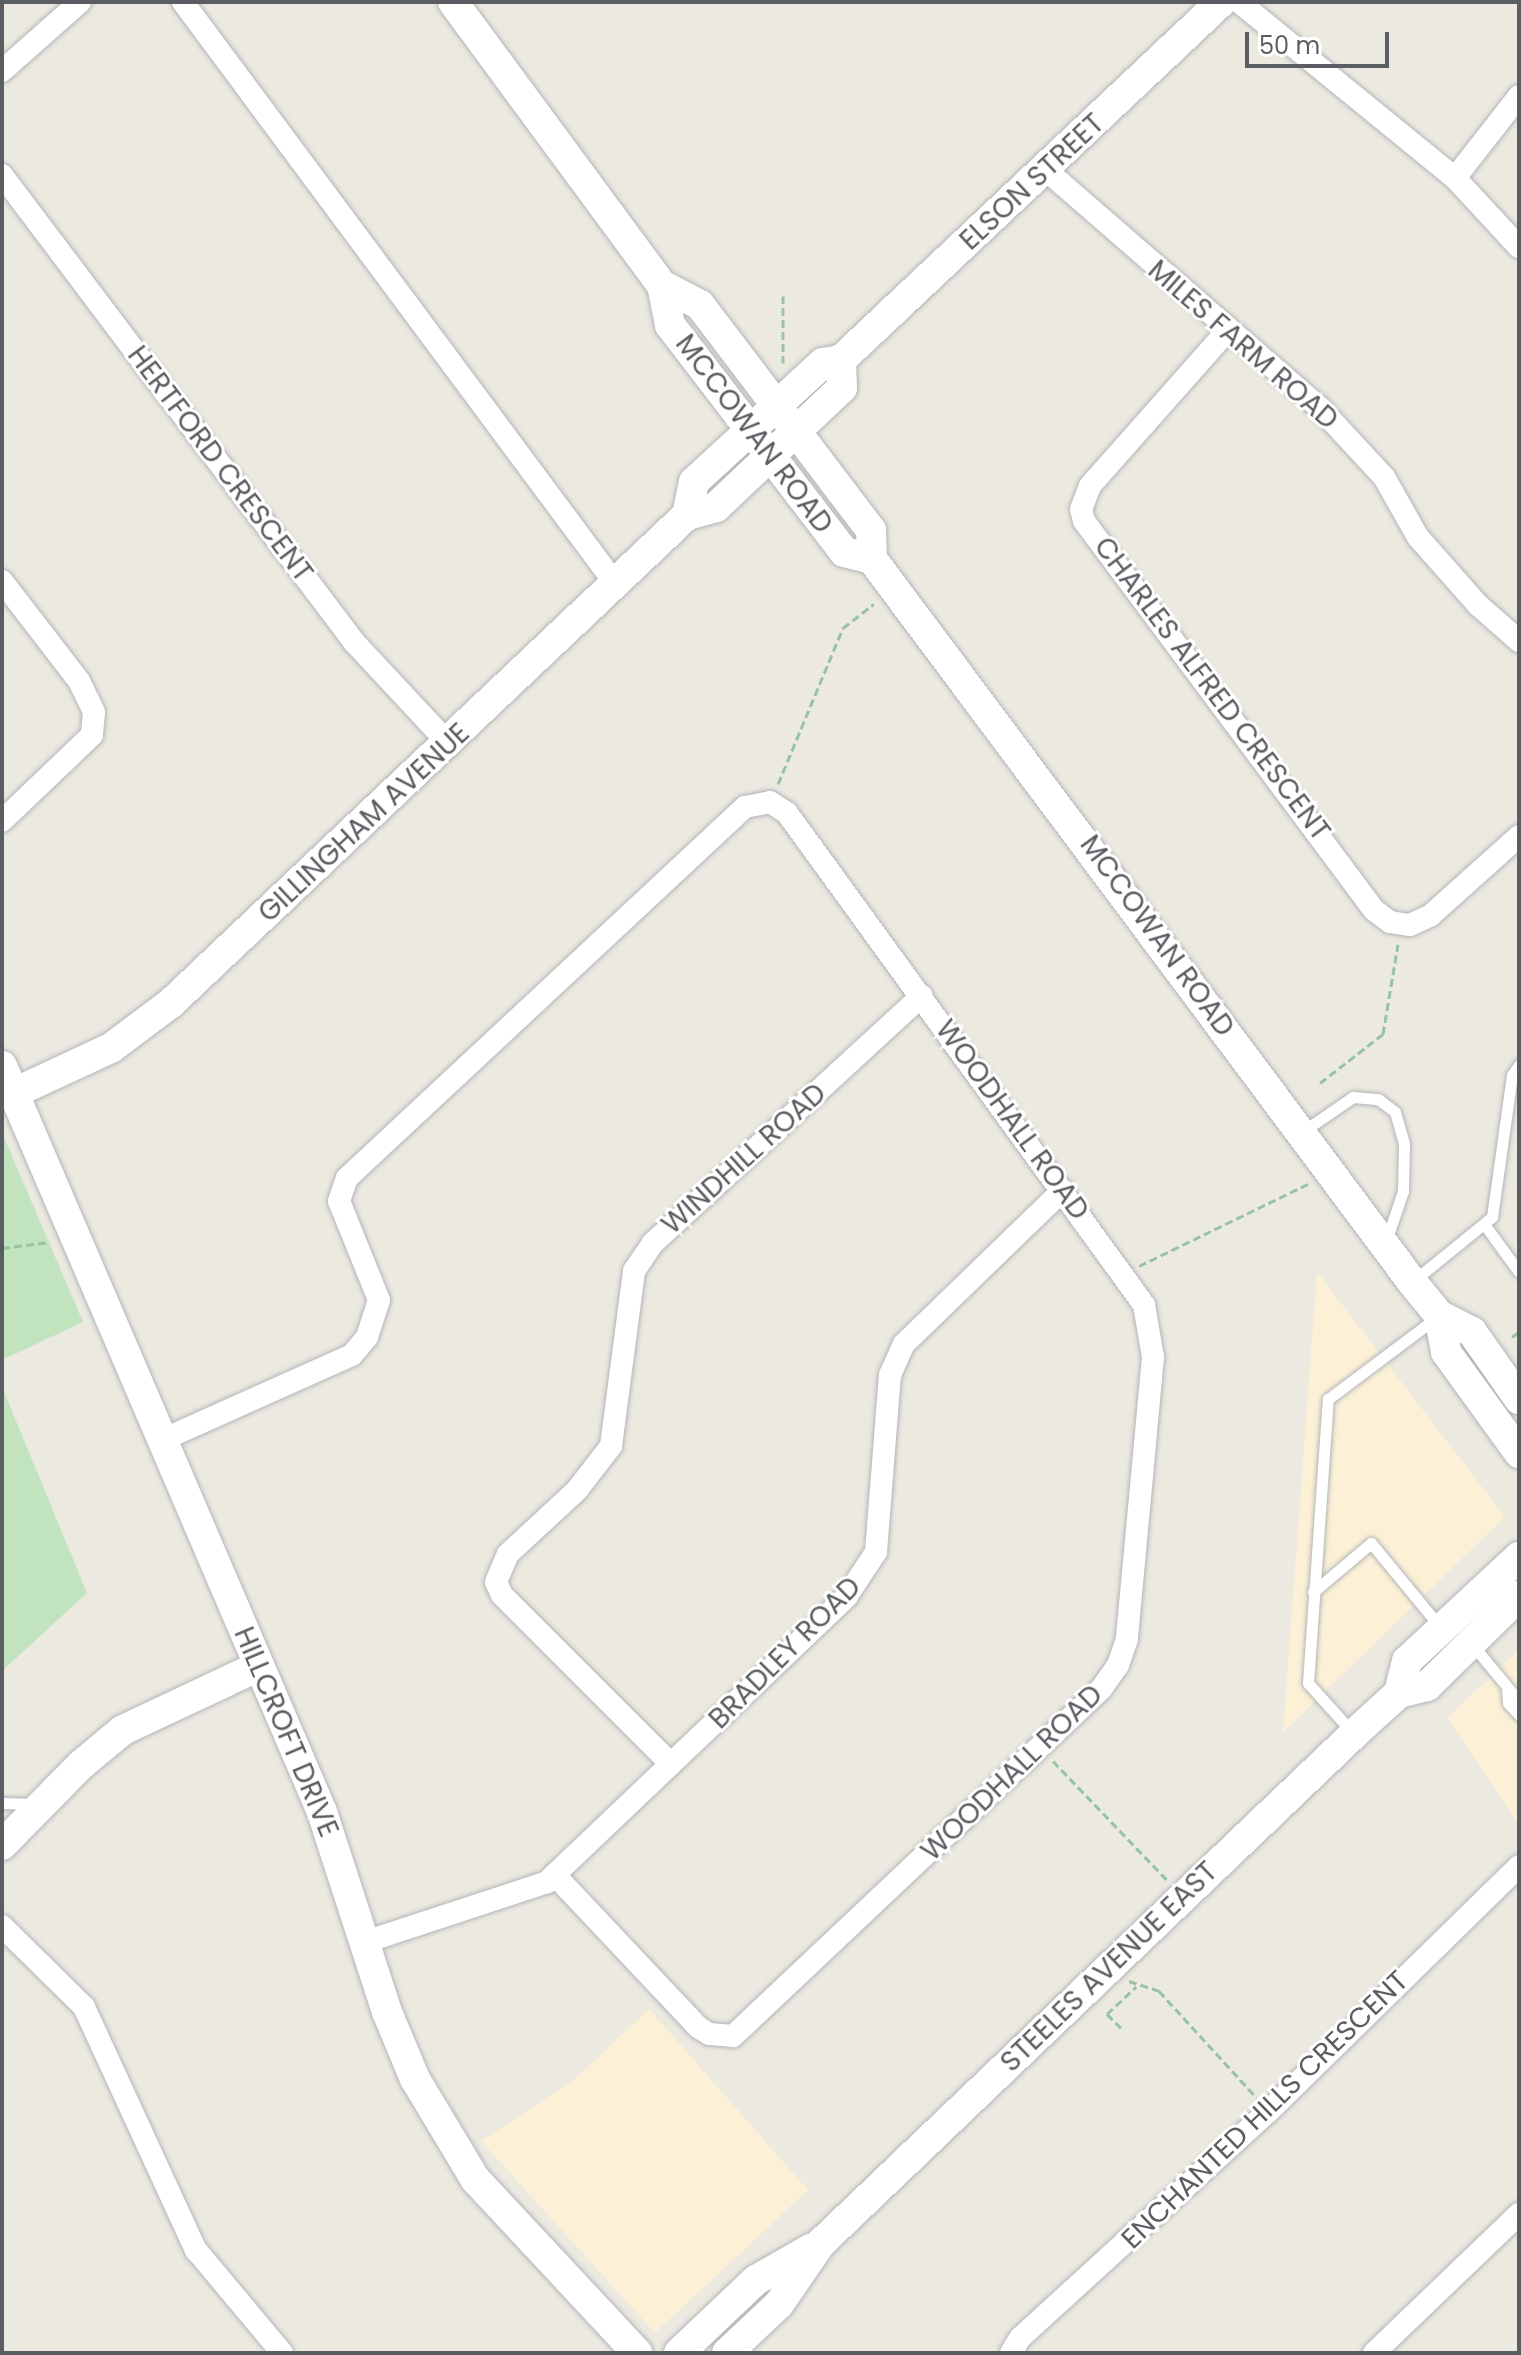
<!DOCTYPE html>
<style>
body{margin:0}
#map{position:relative;width:1521px;height:2355px;overflow:hidden;background:#ece9e1;font-family:Poppins,sans-serif}
div>[style]{position:absolute}
[style*='--x']{left:calc(var(--x)*1px);top:calc(var(--y)*1px);width:calc(var(--w)*1px);rotate:calc(var(--a)*1deg)}
.commercial>*{inset:0;background:#fcf1d6}
.green>*{inset:0;background:#c1e3be}
.path>*{height:3px;margin-top:-1.5px;transform-origin:0;background:repeating-linear-gradient(90deg,#98c3a1 0 8px,transparent 0 12px)}
.roads{filter:drop-shadow(0 0 2px #b2b5b8) drop-shadow(0 0 2px #b2b5b8)}
.lane>*{height:11px;margin:-5.5px;padding:0 5.5px;transform-origin:5.5px;border-radius:5.5px;background:#fff}
.street>*{height:22px;margin:-11px;padding:0 11px;transform-origin:11px;border-radius:11px;background:#fff}
.secondary>*{height:30px;margin:-15px;padding:0 15px;transform-origin:15px;border-radius:15px;background:#fff}
span{translate:-50% -50%;white-space:nowrap;text-align:center;line-height:1.15;-webkit-text-stroke:6px #fff;paint-order:stroke}
.street-label{font-size:28px;color:#5a5e62}
.frame{position:absolute;inset:0;border:4px solid #5a5e62;pointer-events:none}
.scale{position:absolute;left:1245px;top:32px;width:144px;height:36px;box-sizing:border-box;border:4px solid #5a5e62;border-top:0;padding-left:10px;font-size:24px;line-height:28px;white-space:nowrap;color:#5a5e62;-webkit-text-stroke:6px #fff;paint-order:stroke}
</style>
<div id="map">
<div class="commercial">
<i style="clip-path:polygon(1317px 1272px,1505px 1517px,1283px 1732px)"></i>
<i style="clip-path:polygon(1519px 1650px,1519px 1824px,1447px 1718px)"></i>
<i style="clip-path:polygon(649px 2009px,808px 2190px,655px 2333px,481px 2141px,573px 2081px)"></i>
</div>
<div class="green">
<i style="clip-path:polygon(2px 1133px,83px 1322px,2px 1360px)"></i>
<i style="clip-path:polygon(2px 1387px,87px 1593px,2px 1671px)"></i>
</div>
<div class="path">
<i style="--x:783;--y:296;--w:67;--a:90"></i>
<i style="--x:778;--y:784;--w:169;--a:-67.4"></i>
<i style="--x:843;--y:628;--w:39;--a:-38"></i>
<i style="--x:1320;--y:1083;--w:80;--a:-37.9"></i>
<i style="--x:1383;--y:1034;--w:91;--a:-80.5"></i>
<i style="--x:2;--y:1248;--w:48;--a:-7.1"></i>
<i style="--x:1139;--y:1266;--w:188;--a:-25.9"></i>
<i style="--x:1512;--y:1337;--w:9;--a:-36"></i>
<i style="--x:1053;--y:1761;--w:165;--a:46.2"></i>
<i style="--x:1129;--y:1981;--w:32;--a:18"></i>
<i style="--x:1159;--y:1991;--w:144;--a:47.5"></i>
<i style="--x:1121;--y:2028;--w:20;--a:-135"></i>
<i style="--x:1107;--y:2014;--w:40;--a:-43"></i>
</div>
<div class="roads">
<div class="lane">
<i style="--x:1302;--y:1132;--w:62;--a:-34.5"></i>
<i style="--x:1353;--y:1097;--w:25;--a:5"></i>
<i style="--x:1378;--y:1099;--w:21;--a:37"></i>
<i style="--x:1395;--y:1112;--w:33;--a:74"></i>
<i style="--x:1404;--y:1144;--w:47;--a:91.2"></i>
<i style="--x:1403;--y:1191;--w:53;--a:108.8"></i>
<i style="--x:1484;--y:1224;--w:59;--a:53.9"></i>
<i style="--x:1412;--y:1282;--w:103;--a:-39.1"></i>
<i style="--x:1492;--y:1217;--w:143;--a:-82"></i>
<i style="--x:1512;--y:1075;--w:12;--a:-55"></i>
<i style="--x:1313;--y:1592;--w:76;--a:-40.2"></i>
<i style="--x:1371;--y:1543;--w:110;--a:50.5"></i>
<i style="--x:1471;--y:1643;--w:75;--a:50.4"></i>
<i style="--x:1507;--y:1688;--w:15;--a:86"></i>
<i style="--x:1508;--y:1703;--w:16;--a:47"></i>
<i style="--x:1353;--y:1733;--w:67;--a:-132"></i>
<i style="--x:1308;--y:1683;--w:285;--a:-86"></i>
<i style="--x:1328;--y:1399;--w:135;--a:-36.9"></i>
<i style="--x:2;--y:1803;--w:33;--a:2"></i>
</div>
<div class="street">
<i style="--x:183;--y:2;--w:723;--a:53.38"></i>
<i style="--x:1239;--y:2;--w:279;--a:39.2"></i>
<i style="--x:1455;--y:178;--w:94;--a:47.2"></i>
<i style="--x:2;--y:71;--w:104;--a:-41.5"></i>
<i style="--x:1046;--y:170;--w:363;--a:41"></i>
<i style="--x:1320;--y:408;--w:94;--a:47.2"></i>
<i style="--x:1384;--y:477;--w:69;--a:60.5"></i>
<i style="--x:1418;--y:537;--w:91;--a:48.6"></i>
<i style="--x:1478;--y:605;--w:55;--a:41.3"></i>
<i style="--x:2;--y:175;--w:585;--a:52.99"></i>
<i style="--x:354;--y:642;--w:139;--a:47"></i>
<i style="--x:1455;--y:178;--w:104;--a:-52"></i>
<i style="--x:1227;--y:331;--w:207;--a:131.5"></i>
<i style="--x:1090;--y:486;--w:25;--a:111"></i>
<i style="--x:1081;--y:509;--w:12;--a:76"></i>
<i style="--x:1084;--y:521;--w:485;--a:53.3"></i>
<i style="--x:1374;--y:910;--w:20;--a:37"></i>
<i style="--x:1390;--y:922;--w:20;--a:9"></i>
<i style="--x:1410;--y:925;--w:23;--a:-25"></i>
<i style="--x:1431;--y:915;--w:118;--a:-41.9"></i>
<i style="--x:2;--y:581;--w:126;--a:52.4"></i>
<i style="--x:79;--y:681;--w:34;--a:64"></i>
<i style="--x:94;--y:712;--w:23;--a:95"></i>
<i style="--x:92;--y:735;--w:124;--a:136.3"></i>
<i style="--x:162;--y:1440;--w:208;--a:-24.1"></i>
<i style="--x:352;--y:1355;--w:23;--a:-50"></i>
<i style="--x:367;--y:1337;--w:39;--a:-72"></i>
<i style="--x:379;--y:1300;--w:107;--a:-112"></i>
<i style="--x:339;--y:1201;--w:24;--a:-71"></i>
<i style="--x:347;--y:1178;--w:544;--a:-42.99"></i>
<i style="--x:745;--y:807;--w:25;--a:-11"></i>
<i style="--x:770;--y:802;--w:20;--a:33"></i>
<i style="--x:787;--y:813;--w:608;--a:54.03"></i>
<i style="--x:1144;--y:1305;--w:53;--a:80.2"></i>
<i style="--x:1153;--y:1357;--w:283;--a:95.3"></i>
<i style="--x:1127;--y:1639;--w:28;--a:109"></i>
<i style="--x:1118;--y:1665;--w:29;--a:125"></i>
<i style="--x:1101;--y:1689;--w:506;--a:136.68"></i>
<i style="--x:733;--y:2036;--w:24;--a:-175"></i>
<i style="--x:709;--y:2034;--w:13;--a:-148"></i>
<i style="--x:698;--y:2027;--w:209;--a:-133.3"></i>
<i style="--x:671;--y:1764;--w:239;--a:-135"></i>
<i style="--x:502;--y:1595;--w:14;--a:-115"></i>
<i style="--x:496;--y:1582;--w:30;--a:-67"></i>
<i style="--x:508;--y:1554;--w:94;--a:-42.8"></i>
<i style="--x:577;--y:1490;--w:56;--a:-52.3"></i>
<i style="--x:611;--y:1446;--w:177;--a:-82.5"></i>
<i style="--x:634;--y:1271;--w:34;--a:-56"></i>
<i style="--x:653;--y:1243;--w:365;--a:-42.6"></i>
<i style="--x:2;--y:1926;--w:115;--a:44.6"></i>
<i style="--x:84;--y:2007;--w:268;--a:65.3"></i>
<i style="--x:196;--y:2250;--w:134;--a:50.1"></i>
<i style="--x:365;--y:1942;--w:192;--a:-18.2"></i>
<i style="--x:547;--y:1882;--w:414;--a:-43.6"></i>
<i style="--x:847;--y:1596;--w:53;--a:-56.6"></i>
<i style="--x:876;--y:1552;--w:178;--a:-85.5"></i>
<i style="--x:890;--y:1375;--w:34;--a:-66"></i>
<i style="--x:904;--y:1344;--w:221;--a:-44.1"></i>
<i style="--x:1011;--y:2353;--w:17;--a:-59"></i>
<i style="--x:1020;--y:2338;--w:337;--a:-42.4"></i>
<i style="--x:1269;--y:2111;--w:350;--a:-44.4"></i>
<i style="--x:1374;--y:2353;--w:201;--a:-43.8"></i>
</div>
<div class="secondary">
<i style="--x:453;--y:2;--w:352;--a:53.6"></i>
<i style="--x:662;--y:285;--w:41;--a:78.7"></i>
<i style="--x:670;--y:325;--w:286;--a:52.5"></i>
<i style="--x:844;--y:552;--w:29;--a:14"></i>
<i style="--x:662;--y:285;--w:43;--a:27.8"></i>
<i style="--x:700;--y:305;--w:283;--a:52.8"></i>
<i style="--x:871;--y:530;--w:29;--a:88"></i>
<i style="--x:872;--y:559;--w:902;--a:53.24"></i>
<i style="--x:1412;--y:1282;--w:43;--a:50.7"></i>
<i style="--x:1439;--y:1315;--w:37;--a:27"></i>
<i style="--x:1472;--y:1332;--w:82;--a:55"></i>
<i style="--x:687;--y:515;--w:34;--a:-78"></i>
<i style="--x:694;--y:482;--w:176;--a:-42.7"></i>
<i style="--x:823;--y:363;--w:18;--a:-9"></i>
<i style="--x:841;--y:360;--w:522;--a:-43.29"></i>
<i style="--x:2;--y:1066;--w:812;--a:66.78"></i>
<i style="--x:322;--y:1812;--w:210;--a:72"></i>
<i style="--x:387;--y:2012;--w:73;--a:67.3"></i>
<i style="--x:415;--y:2079;--w:117;--a:59"></i>
<i style="--x:475;--y:2179;--w:238;--a:47"></i>
<i style="--x:14;--y:1093;--w:107;--a:-24.9"></i>
<i style="--x:111;--y:1048;--w:75;--a:-36.9"></i>
<i style="--x:171;--y:1003;--w:710;--a:-43.4"></i>
<i style="--x:687;--y:515;--w:30;--a:-15"></i>
<i style="--x:716;--y:507;--w:173;--a:-43.4"></i>
<i style="--x:842;--y:388;--w:28;--a:-92"></i>
<i style="--x:1439;--y:1315;--w:38;--a:79"></i>
<i style="--x:1446;--y:1352;--w:125;--a:54.1"></i>
<i style="--x:1399;--y:1693;--w:33;--a:-76"></i>
<i style="--x:1407;--y:1661;--w:153;--a:-42.9"></i>
<i style="--x:2;--y:1845;--w:114;--a:-45.4"></i>
<i style="--x:82;--y:1764;--w:53;--a:-39.7"></i>
<i style="--x:123;--y:1730;--w:150;--a:-25.2"></i>
<i style="--x:679;--y:2353;--w:106;--a:-43.5"></i>
<i style="--x:756;--y:2280;--w:64;--a:-29.7"></i>
<i style="--x:727;--y:2353;--w:71;--a:-43.3"></i>
<i style="--x:779;--y:2304;--w:74;--a:-55.5"></i>
<i style="--x:821;--y:2243;--w:737;--a:-43.68"></i>
<i style="--x:1354;--y:1734;--w:61;--a:-42.3"></i>
<i style="--x:1399;--y:1693;--w:29;--a:-14"></i>
<i style="--x:1427;--y:1686;--w:129;--a:-44.4"></i>
</div>
</div>
<div class="street-label">
<span style="left:1032px;top:182px;rotate:-43deg">ELSON STREET</span>
<span style="left:1243px;top:345px;rotate:41deg">MILES FARM ROAD</span>
<span style="left:754px;top:434px;rotate:53deg">MCCOWAN ROAD</span>
<span style="left:220px;top:464px;rotate:53deg">HERTFORD CRESCENT</span>
<span style="left:1212px;top:689px;rotate:53deg">CHARLES ALFRED CRESCENT</span>
<span style="left:364px;top:823px;rotate:-43deg">GILLINGHAM AVENUE</span>
<span style="left:1157px;top:936px;rotate:54deg">MCCOWAN ROAD</span>
<span style="left:1012px;top:1120px;rotate:54deg">WOODHALL ROAD</span>
<span style="left:744px;top:1159px;rotate:-42deg">WINDHILL ROAD</span>
<span style="left:785px;top:1653px;rotate:-45deg">BRADLEY ROAD</span>
<span style="left:286px;top:1732px;rotate:67deg">HILLCROFT DRIVE</span>
<span style="left:1012px;top:1773px;rotate:-44deg">WOODHALL ROAD</span>
<span style="left:1109px;top:1967px;rotate:-44deg">STEELES AVENUE EAST</span>
<span style="left:1265px;top:2110px;rotate:-44deg">ENCHANTED HILLS CRESCENT</span>
</div>
<div class="frame"></div>
<div class="scale">50 m</div>
</div>
